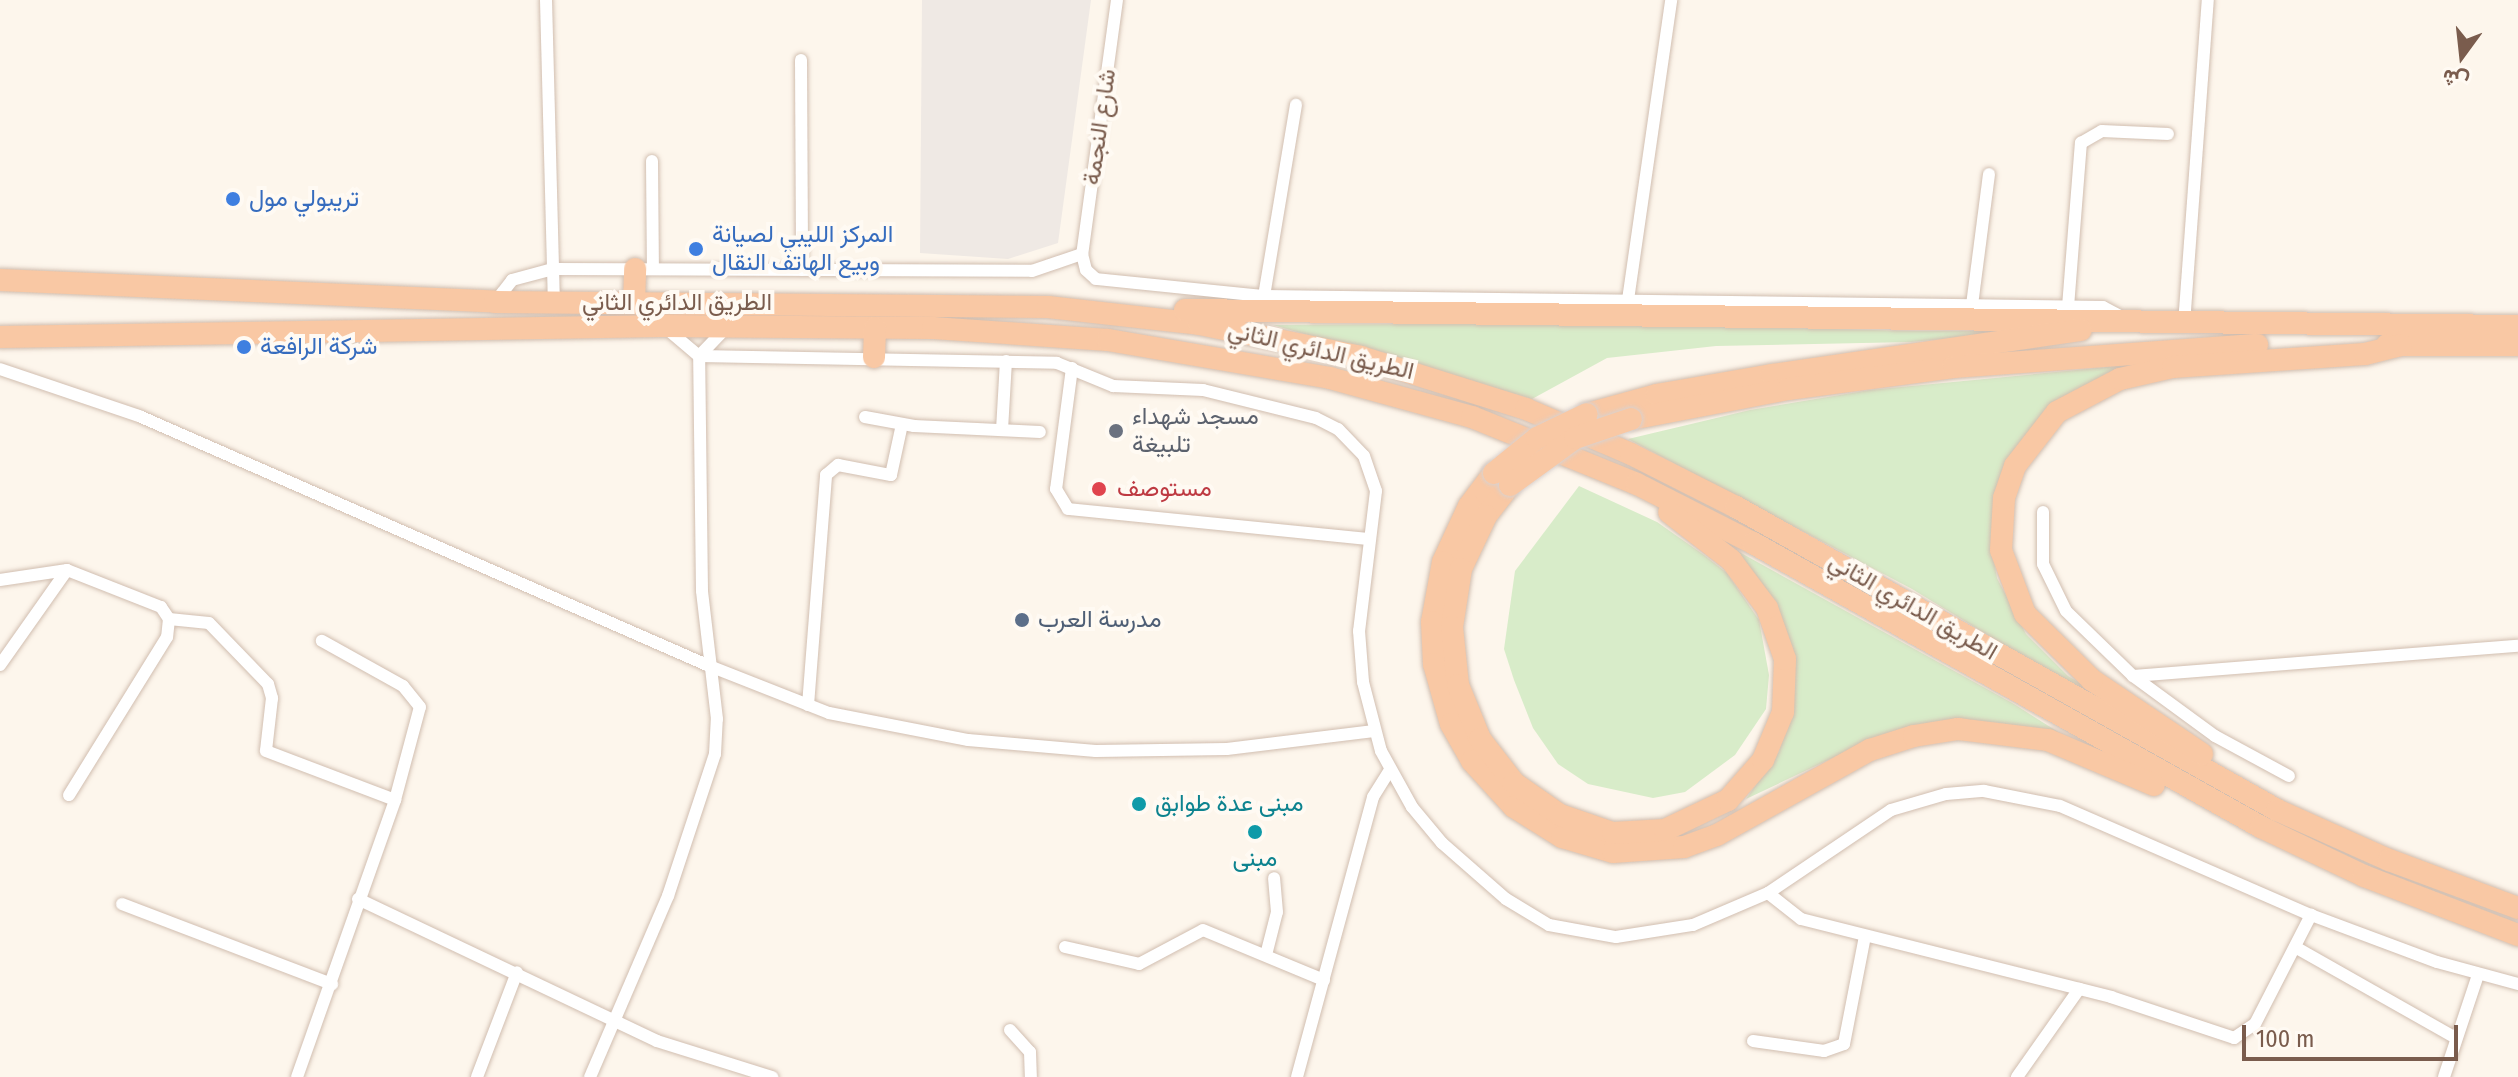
<!DOCTYPE html>
<meta charset="utf-8">
<style>
body{margin:0}
#map{position:relative;width:2518px;height:1077px;overflow:hidden;background:#fdf6ec;font-family:"Fira Sans Condensed",Vazirmatn,sans-serif}
div>[style]{position:absolute}
[style*='--x']{left:calc(var(--x)*1px);top:calc(var(--y)*1px);width:calc(var(--w)*1px);rotate:calc(var(--a)*1deg)}
.industrial>*{inset:0;background:#efe9e4}
.green>*{inset:0;background:#d8ecc9}
.roads{filter:drop-shadow(0 0 2px #d1beb0) drop-shadow(0 0 2px #d1beb0)}
.minor>*{height:12px;margin:-6px;padding:0 6px;transform-origin:6px;border-radius:6px;background:#fff}
.trunk>*{height:22px;margin:-11px;padding:0 11px;transform-origin:11px;border-radius:11px;background:#f9c8a4}
.bridges{filter:drop-shadow(0 0 2px #dad1cd) drop-shadow(0 0 2px #dad1cd)}
.trunk-bridge>*{height:22px;margin:-11px;padding:0 11px;transform-origin:11px;border-radius:11px;background:#f9c8a4}
.dots>*{width:22px;height:22px;translate:-50% -50%;box-sizing:border-box;border:4px solid #fffaf3;border-radius:50%}
span{translate:-50% -50%;white-space:nowrap;text-align:center;line-height:1.15;-webkit-text-stroke:8px #fffaf3;paint-order:stroke}
.street-label{font-size:24px;color:#7a5c4d}
.shop-label{font-size:24px;color:#366cbe}
.left{translate:0 -50%;text-align:left}
.worship-label{font-size:24px;color:#5b616d}
.health-label{font-size:24px;color:#be3a42}
.service-label{font-size:24px;color:#4e5e75}
.culture-label{font-size:24px;color:#0d838f}
.north{position:absolute;left:2422px;top:16px;width:80px;height:80px;-webkit-text-stroke:6px #fffaf3;paint-order:stroke;rotate:195deg;font-size:22px;font-weight:700;line-height:32px;text-align:center;color:#7a5c4d}
.north::after{content:'';display:block;margin:auto;width:28px;height:36px;background:#7a5c4d;clip-path:polygon(50% 0,100% 100%,50% 72%,0 100%)}
.scale{position:absolute;left:2242px;top:1025px;width:216px;height:36px;box-sizing:border-box;border:4px solid #7a5c4d;border-top:0;padding-left:10px;font-size:24px;line-height:28px;white-space:nowrap;color:#7a5c4d;-webkit-text-stroke:6px #fffaf3;paint-order:stroke}
</style>
<div id="map">
<div class="industrial">
<i style="clip-path:polygon(922px 0,1091px 0,1058px 243px,1008px 259px,920px 253px)"></i>
</div>
<div class="green">
<i style="clip-path:polygon(1573px 323px,1916px 331px,2028px 331px,1911px 342px,1716px 346px,1607px 358px,1532px 399px,1273px 325px)"></i>
<i style="clip-path:polygon(2170px 361px,2040px 417px,2005px 466px,1992px 550px,1997px 578px,2026px 634px,2068px 676px,2086px 687px,2081px 692px,1912px 589px,1628px 439px,1750px 410px,1870px 390px)"></i>
<i style="clip-path:polygon(1579px 486px,1657px 522px,1704px 555px,1727px 573px,1759px 620px,1769px 675px,1766px 709px,1735px 755px,1685px 792px,1653px 798px,1588px 784px,1558px 764px,1533px 728px,1514px 680px,1504px 649px,1515px 571px)"></i>
<i style="clip-path:polygon(1712px 537px,2014px 704px,2074px 742px,2000px 723px,1949px 720px,1862px 744px,1746px 799px,1779px 752px,1795px 690px,1786px 632px)"></i>
</div>
<div class="roads">
<div class="minor">
<i style="--x:546;--y:0;--w:303;--a:88.5"></i>
<i style="--x:1117;--y:0;--w:256;--a:97.8"></i>
<i style="--x:1082;--y:254;--w:16;--a:76"></i>
<i style="--x:1086;--y:270;--w:13;--a:42"></i>
<i style="--x:1096;--y:279;--w:169;--a:5.8"></i>
<i style="--x:1264;--y:296;--w:839;--a:0.75"></i>
<i style="--x:2103;--y:307;--w:21;--a:28"></i>
<i style="--x:801;--y:60;--w:210;--a:89.7"></i>
<i style="--x:652;--y:161;--w:108;--a:89.5"></i>
<i style="--x:1264;--y:296;--w:194;--a:-80.5"></i>
<i style="--x:1628;--y:300;--w:303;--a:-81.8"></i>
<i style="--x:495;--y:302;--w:28;--a:-52"></i>
<i style="--x:512;--y:280;--w:42;--a:-15"></i>
<i style="--x:553;--y:269;--w:479;--a:0.2"></i>
<i style="--x:1032;--y:271;--w:53;--a:-18.8"></i>
<i style="--x:1972;--y:305;--w:132;--a:-82.6"></i>
<i style="--x:2068;--y:307;--w:165;--a:-85.5"></i>
<i style="--x:2081;--y:143;--w:24;--a:-30"></i>
<i style="--x:2102;--y:131;--w:66;--a:2.6"></i>
<i style="--x:2184;--y:324;--w:325;--a:-85.8"></i>
<i style="--x:667;--y:329;--w:42;--a:40.2"></i>
<i style="--x:699;--y:356;--w:358;--a:1.1"></i>
<i style="--x:1057;--y:363;--w:61;--a:22.3"></i>
<i style="--x:1113;--y:386;--w:90;--a:2.5"></i>
<i style="--x:1203;--y:390;--w:116;--a:13.9"></i>
<i style="--x:1316;--y:418;--w:25;--a:27"></i>
<i style="--x:1338;--y:429;--w:37;--a:46"></i>
<i style="--x:1364;--y:456;--w:37;--a:71"></i>
<i style="--x:1376;--y:491;--w:141;--a:96.9"></i>
<i style="--x:1359;--y:631;--w:51;--a:85.5"></i>
<i style="--x:1363;--y:682;--w:71;--a:75.4"></i>
<i style="--x:1381;--y:751;--w:64;--a:61"></i>
<i style="--x:1412;--y:807;--w:47;--a:50.2"></i>
<i style="--x:1442;--y:843;--w:85;--a:41.2"></i>
<i style="--x:1506;--y:899;--w:50;--a:31.2"></i>
<i style="--x:1549;--y:925;--w:68;--a:10.2"></i>
<i style="--x:1616;--y:937;--w:78;--a:-8.9"></i>
<i style="--x:1693;--y:925;--w:82;--a:-23.1"></i>
<i style="--x:1768;--y:893;--w:148;--a:-34"></i>
<i style="--x:1891;--y:810;--w:57;--a:-16.2"></i>
<i style="--x:1946;--y:794;--w:38;--a:-5"></i>
<i style="--x:1984;--y:791;--w:77;--a:11.2"></i>
<i style="--x:2060;--y:806;--w:274;--a:23.5"></i>
<i style="--x:2311;--y:915;--w:134;--a:20.5"></i>
<i style="--x:2437;--y:962;--w:84;--a:15.2"></i>
<i style="--x:1072;--y:368;--w:122;--a:97.5"></i>
<i style="--x:1056;--y:489;--w:23;--a:59"></i>
<i style="--x:1068;--y:509;--w:303;--a:5.7"></i>
<i style="--x:0;--y:369;--w:147;--a:18.7"></i>
<i style="--x:139;--y:416;--w:620;--a:23.67"></i>
<i style="--x:707;--y:665;--w:131;--a:21.5"></i>
<i style="--x:829;--y:713;--w:142;--a:11"></i>
<i style="--x:968;--y:740;--w:128;--a:4.9"></i>
<i style="--x:1096;--y:751;--w:131;--a:-0.9"></i>
<i style="--x:1227;--y:749;--w:148;--a:-7"></i>
<i style="--x:865;--y:417;--w:50;--a:10.4"></i>
<i style="--x:914;--y:426;--w:126;--a:2.7"></i>
<i style="--x:1002;--y:430;--w:69;--a:-86.7"></i>
<i style="--x:2043;--y:512;--w:52;--a:90"></i>
<i style="--x:2043;--y:564;--w:52;--a:63.9"></i>
<i style="--x:2066;--y:611;--w:93;--a:44.1"></i>
<i style="--x:2133;--y:676;--w:386;--a:-4.5"></i>
<i style="--x:0;--y:580;--w:68;--a:-8.5"></i>
<i style="--x:67;--y:570;--w:101;--a:21.5"></i>
<i style="--x:161;--y:607;--w:14;--a:56"></i>
<i style="--x:169;--y:619;--w:18;--a:96"></i>
<i style="--x:167;--y:637;--w:186;--a:121.8"></i>
<i style="--x:169;--y:619;--w:40;--a:5.7"></i>
<i style="--x:209;--y:623;--w:85;--a:46"></i>
<i style="--x:268;--y:684;--w:15;--a:74"></i>
<i style="--x:272;--y:698;--w:53;--a:96.5"></i>
<i style="--x:266;--y:751;--w:138;--a:20.8"></i>
<i style="--x:0;--y:665;--w:116;--a:-54.8"></i>
<i style="--x:2133;--y:676;--w:102;--a:36.2"></i>
<i style="--x:2215;--y:736;--w:84;--a:28.4"></i>
<i style="--x:808;--y:705;--w:231;--a:-85.5"></i>
<i style="--x:826;--y:475;--w:16;--a:-40"></i>
<i style="--x:838;--y:465;--w:54;--a:10.7"></i>
<i style="--x:891;--y:475;--w:52;--a:-77.8"></i>
<i style="--x:1768;--y:893;--w:42;--a:38.2"></i>
<i style="--x:1801;--y:919;--w:320;--a:14.1"></i>
<i style="--x:2111;--y:997;--w:130;--a:18.4"></i>
<i style="--x:2234;--y:1038;--w:25;--a:-34"></i>
<i style="--x:2255;--y:1024;--w:123;--a:-62.8"></i>
<i style="--x:358;--y:899;--w:331;--a:25.4"></i>
<i style="--x:657;--y:1041;--w:121;--a:17.4"></i>
<i style="--x:122;--y:904;--w:225;--a:20.9"></i>
<i style="--x:1065;--y:947;--w:76;--a:12.9"></i>
<i style="--x:1139;--y:964;--w:72;--a:-28"></i>
<i style="--x:1203;--y:930;--w:131;--a:22.5"></i>
<i style="--x:2295;--y:947;--w:185;--a:29.5"></i>
<i style="--x:1266;--y:955;--w:44;--a:-75.7"></i>
<i style="--x:1277;--y:912;--w:34;--a:-95"></i>
<i style="--x:1010;--y:1030;--w:30;--a:48"></i>
<i style="--x:1030;--y:1052;--w:25;--a:88"></i>
<i style="--x:1753;--y:1041;--w:72;--a:8"></i>
<i style="--x:1824;--y:1051;--w:21;--a:-19"></i>
<i style="--x:1844;--y:1044;--w:110;--a:-79"></i>
<i style="--x:297;--y:1077;--w:294;--a:-70.5"></i>
<i style="--x:395;--y:800;--w:96;--a:-75"></i>
<i style="--x:420;--y:707;--w:27;--a:-129"></i>
<i style="--x:403;--y:686;--w:93;--a:-150.9"></i>
<i style="--x:477;--y:1077;--w:112;--a:-69.1"></i>
<i style="--x:590;--y:1077;--w:197;--a:-66.7"></i>
<i style="--x:668;--y:896;--w:150;--a:-71.7"></i>
<i style="--x:715;--y:754;--w:35;--a:-87"></i>
<i style="--x:717;--y:719;--w:129;--a:-96.7"></i>
<i style="--x:702;--y:591;--w:235;--a:-90.7"></i>
<i style="--x:699;--y:356;--w:37;--a:-46"></i>
<i style="--x:1297;--y:1077;--w:290;--a:-74.8"></i>
<i style="--x:1373;--y:797;--w:32;--a:-58"></i>
<i style="--x:2017;--y:1077;--w:108;--a:-54.8"></i>
<i style="--x:2444;--y:1077;--w:108;--a:-71.6"></i>
</div>
<div class="trunk">
<i style="--x:0;--y:280;--w:495;--a:2.5"></i>
<i style="--x:495;--y:302;--w:553;--a:0.52"></i>
<i style="--x:1048;--y:307;--w:152;--a:6.4"></i>
<i style="--x:1199;--y:324;--w:165;--a:11.5"></i>
<i style="--x:1361;--y:357;--w:173;--a:17.5"></i>
<i style="--x:1526;--y:409;--w:114;--a:23.2"></i>
<i style="--x:1631;--y:454;--w:118;--a:26.8"></i>
<i style="--x:1736;--y:507;--w:620;--a:29.25"></i>
<i style="--x:2277;--y:810;--w:123;--a:24.1"></i>
<i style="--x:2389;--y:860;--w:138;--a:20.4"></i>
<i style="--x:634;--y:303;--w:34;--a:-88"></i>
<i style="--x:1185;--y:310;--w:1333;--a:0.69"></i>
<i style="--x:0;--y:337;--w:661;--a:-0.95"></i>
<i style="--x:661;--y:326;--w:272;--a:0.4"></i>
<i style="--x:933;--y:328;--w:175;--a:3.9"></i>
<i style="--x:1108;--y:340;--w:225;--a:9.7"></i>
<i style="--x:1330;--y:378;--w:147;--a:15.4"></i>
<i style="--x:1472;--y:417;--w:178;--a:22.1"></i>
<i style="--x:1637;--y:484;--w:130;--a:27"></i>
<i style="--x:1753;--y:543;--w:582;--a:29.21"></i>
<i style="--x:2261;--y:827;--w:114;--a:25.4"></i>
<i style="--x:2364;--y:876;--w:165;--a:21"></i>
<i style="--x:2387;--y:345;--w:131;--a:0"></i>
<i style="--x:874;--y:357;--w:29;--a:-88"></i>
<i style="--x:1587;--y:414;--w:73;--a:-15.2"></i>
<i style="--x:1657;--y:395;--w:117;--a:-9.9"></i>
<i style="--x:1772;--y:375;--w:312;--a:-8.3"></i>
<i style="--x:1631;--y:419;--w:160;--a:-10.8"></i>
<i style="--x:1788;--y:389;--w:167;--a:-7.5"></i>
<i style="--x:1954;--y:367;--w:304;--a:-4.2"></i>
<i style="--x:1494;--y:473;--w:41;--a:127.1"></i>
<i style="--x:1469;--y:506;--w:62;--a:114.9"></i>
<i style="--x:1443;--y:562;--w:61;--a:100.4"></i>
<i style="--x:1432;--y:622;--w:42;--a:87.3"></i>
<i style="--x:1434;--y:664;--w:62;--a:74.2"></i>
<i style="--x:1451;--y:724;--w:43;--a:60.4"></i>
<i style="--x:1472;--y:761;--w:62;--a:47.6"></i>
<i style="--x:1514;--y:807;--w:57;--a:32"></i>
<i style="--x:1562;--y:837;--w:53;--a:16.4"></i>
<i style="--x:1613;--y:852;--w:71;--a:-4"></i>
<i style="--x:1684;--y:847;--w:35;--a:-20"></i>
<i style="--x:1717;--y:835;--w:175;--a:-29.1"></i>
<i style="--x:1870;--y:750;--w:46;--a:-17.7"></i>
<i style="--x:1914;--y:736;--w:45;--a:-9"></i>
<i style="--x:1958;--y:729;--w:91;--a:7"></i>
<i style="--x:2048;--y:740;--w:115;--a:23"></i>
<i style="--x:1510;--y:485;--w:39;--a:128"></i>
<i style="--x:1486;--y:516;--w:59;--a:115.3"></i>
<i style="--x:1461;--y:569;--w:59;--a:98.8"></i>
<i style="--x:1452;--y:627;--w:58;--a:84.1"></i>
<i style="--x:1458;--y:685;--w:58;--a:67.8"></i>
<i style="--x:1480;--y:739;--w:56;--a:52.3"></i>
<i style="--x:1514;--y:783;--w:56;--a:34.8"></i>
<i style="--x:1560;--y:815;--w:56;--a:18.8"></i>
<i style="--x:1613;--y:833;--w:52;--a:-3.3"></i>
<i style="--x:1665;--y:830;--w:70;--a:-25.5"></i>
<i style="--x:1728;--y:800;--w:53;--a:-48.8"></i>
<i style="--x:1763;--y:760;--w:52;--a:-67.4"></i>
<i style="--x:1783;--y:712;--w:53;--a:-87.8"></i>
<i style="--x:1785;--y:659;--w:54;--a:-109.4"></i>
<i style="--x:1767;--y:608;--w:60;--a:-126.9"></i>
<i style="--x:1731;--y:560;--w:78;--a:-142.3"></i>
<i style="--x:2202;--y:754;--w:133;--a:-146.1"></i>
<i style="--x:2092;--y:680;--w:94;--a:-135.4"></i>
<i style="--x:2025;--y:614;--w:68;--a:-110.6"></i>
<i style="--x:2001;--y:550;--w:52;--a:-86.7"></i>
<i style="--x:2004;--y:498;--w:34;--a:-71"></i>
<i style="--x:2015;--y:466;--w:68;--a:-52.1"></i>
<i style="--x:2057;--y:412;--w:71;--a:-27.6"></i>
<i style="--x:2120;--y:379;--w:54;--a:-12.8"></i>
<i style="--x:2173;--y:367;--w:192;--a:-3.9"></i>
<i style="--x:2365;--y:354;--w:37;--a:-14"></i>
</div>
</div>
<div class="bridges">
<div class="trunk-bridge">
<i style="--x:1494;--y:473;--w:55;--a:-39.1"></i>
<i style="--x:1537;--y:438;--w:55;--a:-25.6"></i>
<i style="--x:1510;--y:485;--w:80;--a:-35.9"></i>
<i style="--x:1575;--y:438;--w:59;--a:-18.7"></i>
</div>
</div>
<div class="dots">
<i style="left:233px;top:199px;background:#3f7fe0"></i>
<i style="left:696px;top:249px;background:#3f7fe0"></i>
<i style="left:244px;top:347px;background:#3f7fe0"></i>
<i style="left:1116px;top:431px;background:#6b7280"></i>
<i style="left:1099px;top:489px;background:#e0444e"></i>
<i style="left:1022px;top:620px;background:#5c6f8a"></i>
<i style="left:1139px;top:804px;background:#0f9aa8"></i>
<i style="left:1255px;top:832px;background:#0f9aa8"></i>
</div>
<div class="street-label">
<span style="left:1100px;top:127px;rotate:-82deg">شارع النجمة</span>
<span style="left:677px;top:303px">الطريق الدائري الثاني</span>
<span style="left:1321px;top:351px;rotate:13deg">الطريق الدائري الثاني</span>
<span style="left:1913px;top:607px;rotate:30deg">الطريق الدائري الثاني</span>
</div>
<div class="shop-label">
<span class="left" style="left:249px;top:199px">تريبولي مول</span>
<span class="left" style="left:712px;top:249px">المركز الليبي لصيانة<br>وبيع الهاتف النقال</span>
<span class="left" style="left:260px;top:347px">شركة الرافعة</span>
</div>
<div class="worship-label">
<span class="left" style="left:1132px;top:431px">مسجد شهداء<br>تلبيغة</span>
</div>
<div class="health-label">
<span class="left" style="left:1117px;top:489px">مستوصف</span>
</div>
<div class="service-label">
<span class="left" style="left:1038px;top:620px">مدرسة العرب</span>
</div>
<div class="culture-label">
<span class="left" style="left:1155px;top:804px">مبنى عدة طوابق</span>
<span style="left:1255px;top:859px">مبنى</span>
</div>
<div class="north">ش</div>
<div class="scale">100 m</div>
</div>
